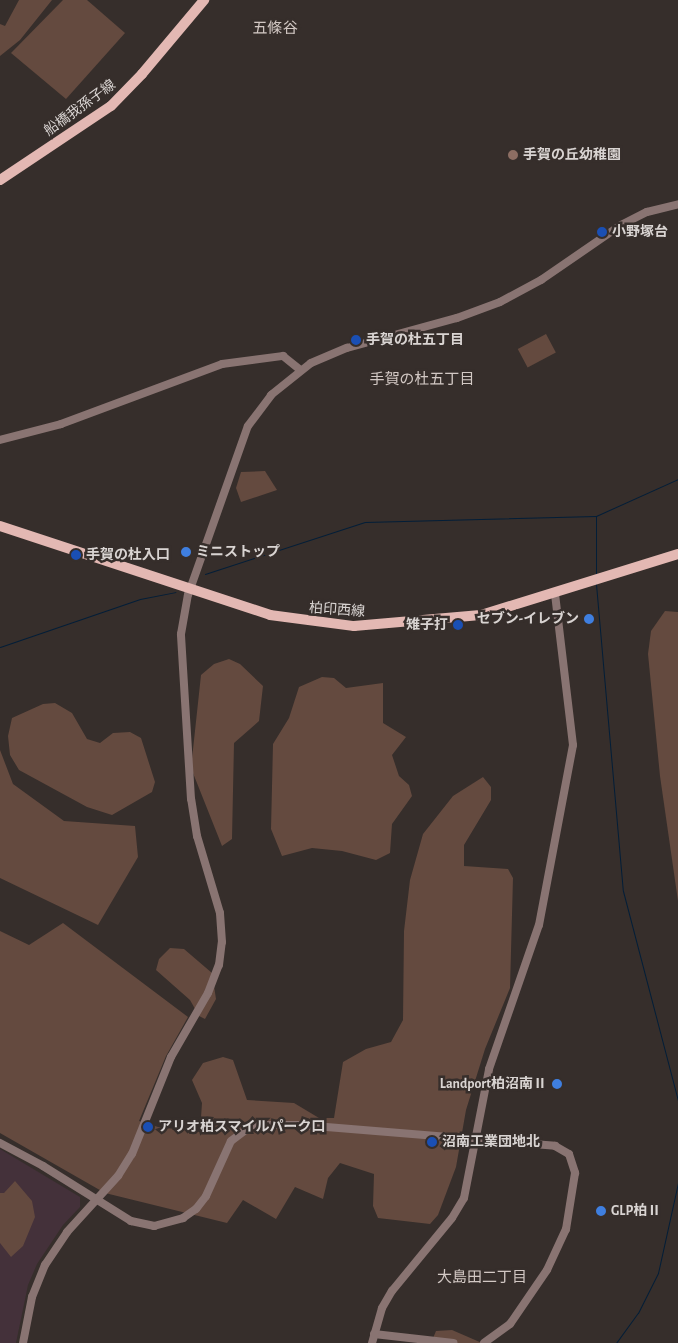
<!DOCTYPE html>
<meta charset="utf-8">
<style>
body{margin:0}
#map{position:relative;width:678px;height:1343px;overflow:hidden;background:#362e2b;font-family:"Alegreya Sans","Noto Sans JP",sans-serif}
div>[style]{position:absolute}
[style*='--x']{left:calc(var(--x)*1px);top:calc(var(--y)*1px);width:calc(var(--w)*1px);rotate:calc(var(--a)*1deg)}
.commercial>*{inset:0;background:#44313a}
.green>*{inset:0;background:#644a3f;transform-origin:0 0}
.stream>*{height:1px;margin:-0.5px;padding:0 0.5px;transform-origin:0.5px;border-radius:0.5px;background:#031e38}
.minor>*{height:8px;margin:-4px;padding:0 4px;transform-origin:4px;border-radius:4px;background:#897472}
.major>*{height:10px;margin:-5px;padding:0 5px;transform-origin:5px;border-radius:5px;background:#e3b8b3}
.dots>*{width:14px;height:14px;translate:-50% -50%;box-sizing:border-box;border:2px solid #362e2b;border-radius:50%}
span{translate:-50% -50%;white-space:nowrap;text-align:center;line-height:1.15;-webkit-text-stroke:5px #362e2b;paint-order:stroke}
.street-label{font-size:14px;color:#d9d4d2}
.poi-label{font-size:14px;color:#d9d4d2;font-weight:700}
.left{translate:0 -50%;text-align:left}
.right{translate:-100% -50%;text-align:right}
.neighbourhood-label{font-size:15px;color:#d2c8c4}
</style>
<div id="map">
<div class="commercial">
<i style="clip-path:polygon(0 1149px,80px 1197px,80px 1207px,63px 1225px,37px 1264px,28px 1285px,16px 1343px,0 1343px)"></i>
</div>
<div class="green">
<i style="clip-path:polygon(19px 0,52px 0,20px 40px,0 56px,0 24px,5px 26px)"></i>
<i style="clip-path:polygon(63px 0,87px 0,125px 33px,66px 99px,11px 53px)"></i>
<i style="left:546px;top:334px;width:21px;height:32px;rotate:62deg"></i>
<i style="clip-path:polygon(265px 471px,277px 490px,241px 502px,236px 488px,241px 472px)"></i>
<i style="clip-path:polygon(665px 611px,678px 612px,678px 901px,660px 776px,648px 654px,651px 631px)"></i>
<i style="clip-path:polygon(229px 659px,240px 664px,263px 686px,259px 721px,234px 743px,232px 839px,222px 846px,191px 768px,201px 675px,214px 664px)"></i>
<i style="clip-path:polygon(322px 677px,334px 678px,346px 688px,383px 683px,383px 723px,406px 737px,392px 755px,399px 776px,409px 785px,412px 796px,392px 824px,390px 853px,376px 860px,342px 851px,312px 848px,282px 856px,271px 829px,273px 744px,289px 718px,299px 687px)"></i>
<i style="clip-path:polygon(55px 703px,72px 713px,87px 739px,100px 743px,113px 733px,130px 732px,141px 738px,155px 782px,152px 792px,112px 815px,87px 807px,19px 770px,10px 755px,8px 736px,12px 718px,43px 704px)"></i>
<i style="clip-path:polygon(0 750px,13px 784px,64px 821px,135px 826px,138px 857px,98px 925px,0 878px)"></i>
<i style="clip-path:polygon(483px 777px,491px 787px,491px 800px,464px 845px,464px 866px,508px 869px,513px 878px,510px 988px,485px 1049px,466px 1110px,456px 1167px,438px 1215px,430px 1224px,378px 1218px,373px 1206px,374px 1174px,340px 1163px,328px 1178px,323px 1199px,295px 1187px,276px 1219px,243px 1200px,227px 1223px,105px 1193px,0 1133px,0 931px,29px 945px,63px 923px,188px 1017px,166px 1056px,139px 1121px,158px 1127px,200px 1132px,202px 1103px,192px 1080px,203px 1063px,223px 1057px,233px 1060px,247px 1100px,294px 1103px,319px 1118px,334px 1118px,343px 1062px,366px 1049px,391px 1042px,403px 1020px,404px 931px,410px 880px,423px 834px,453px 796px)"></i>
<i style="clip-path:polygon(170px 948px,184px 949px,212px 973px,216px 999px,205px 1019px,199px 1016px,190px 1000px,156px 970px,159px 959px)"></i>
<i style="clip-path:polygon(15px 1181px,32px 1201px,35px 1217px,23px 1246px,11px 1257px,0 1243px,0 1193px,4px 1193px)"></i>
<i style="clip-path:polygon(452px 1330px,482px 1343px,431px 1343px,436px 1331px)"></i>
</div>
<div class="stream">
<i style="--x:205;--y:574;--w:168;--a:-18"></i>
<i style="--x:365;--y:522;--w:231;--a:-1.5"></i>
<i style="--x:596;--y:516;--w:90;--a:-24.3"></i>
<i style="--x:596;--y:575;--w:59;--a:-90"></i>
<i style="--x:596;--y:584;--w:308;--a:85"></i>
<i style="--x:623;--y:891;--w:216;--a:75.3"></i>
<i style="--x:0;--y:647;--w:148;--a:-18.9"></i>
<i style="--x:140;--y:599;--w:36;--a:-11"></i>
<i style="--x:616;--y:1343;--w:37;--a:-54"></i>
<i style="--x:638;--y:1313;--w:45;--a:-63.4"></i>
<i style="--x:658;--y:1273;--w:92;--a:-77.5"></i>
</div>
<div class="minor">
<i style="--x:0;--y:440;--w:63;--a:-14.7"></i>
<i style="--x:61;--y:424;--w:172;--a:-20.4"></i>
<i style="--x:222;--y:364;--w:62;--a:-7.5"></i>
<i style="--x:283;--y:356;--w:21;--a:39"></i>
<i style="--x:0;--y:1143;--w:49;--a:28.1"></i>
<i style="--x:43;--y:1166;--w:104;--a:32"></i>
<i style="--x:131;--y:1221;--w:24;--a:12"></i>
<i style="--x:154;--y:1226;--w:30;--a:-15"></i>
<i style="--x:183;--y:1218;--w:16;--a:-35"></i>
<i style="--x:196;--y:1209;--w:16;--a:-52"></i>
<i style="--x:206;--y:1196;--w:60;--a:-65.6"></i>
<i style="--x:231;--y:1141;--w:26;--a:-37"></i>
<i style="--x:252;--y:1125;--w:50;--a:0"></i>
<i style="--x:302;--y:1125;--w:254;--a:4.7"></i>
<i style="--x:555;--y:1146;--w:16;--a:30"></i>
<i style="--x:569;--y:1154;--w:20;--a:72"></i>
<i style="--x:575;--y:1173;--w:57;--a:99.1"></i>
<i style="--x:566;--y:1229;--w:45;--a:114.9"></i>
<i style="--x:547;--y:1270;--w:65;--a:124.4"></i>
<i style="--x:510;--y:1324;--w:32;--a:144"></i>
<i style="--x:374;--y:1334;--w:80;--a:6.5"></i>
<i style="--x:23;--y:1343;--w:47;--a:-78.9"></i>
<i style="--x:32;--y:1297;--w:35;--a:-68"></i>
<i style="--x:45;--y:1265;--w:40;--a:-56"></i>
<i style="--x:67;--y:1232;--w:76;--a:-47.7"></i>
<i style="--x:118;--y:1176;--w:26;--a:-58"></i>
<i style="--x:132;--y:1154;--w:105;--a:-68.1"></i>
<i style="--x:171;--y:1057;--w:74;--a:-60"></i>
<i style="--x:208;--y:993;--w:30;--a:-69"></i>
<i style="--x:219;--y:965;--w:23;--a:-83"></i>
<i style="--x:222;--y:942;--w:29;--a:-94"></i>
<i style="--x:220;--y:913;--w:80;--a:-106.6"></i>
<i style="--x:197;--y:836;--w:37;--a:-99"></i>
<i style="--x:191;--y:799;--w:165;--a:-93.5"></i>
<i style="--x:181;--y:634;--w:40;--a:-80"></i>
<i style="--x:188;--y:595;--w:179;--a:-70.5"></i>
<i style="--x:248;--y:426;--w:39;--a:-53"></i>
<i style="--x:271;--y:395;--w:51;--a:-38.7"></i>
<i style="--x:311;--y:363;--w:39;--a:-23"></i>
<i style="--x:347;--y:348;--w:114;--a:-15.3"></i>
<i style="--x:457;--y:318;--w:46;--a:-20.4"></i>
<i style="--x:500;--y:302;--w:47;--a:-28.2"></i>
<i style="--x:541;--y:280;--w:97;--a:-34.5"></i>
<i style="--x:621;--y:225;--w:29;--a:-27"></i>
<i style="--x:647;--y:212;--w:32;--a:-14"></i>
<i style="--x:372;--y:1343;--w:36;--a:-74"></i>
<i style="--x:382;--y:1308;--w:20;--a:-60"></i>
<i style="--x:392;--y:1291;--w:94;--a:-50.6"></i>
<i style="--x:452;--y:1218;--w:23;--a:-59"></i>
<i style="--x:464;--y:1198;--w:131;--a:-79"></i>
<i style="--x:489;--y:1069;--w:152;--a:-70.9"></i>
<i style="--x:539;--y:925;--w:183;--a:-79.3"></i>
<i style="--x:573;--y:745;--w:152;--a:-96.8"></i>
</div>
<div class="major">
<i style="--x:0;--y:180;--w:133;--a:-33.7"></i>
<i style="--x:111;--y:106;--w:45;--a:-45.9"></i>
<i style="--x:142;--y:74;--w:97;--a:-50"></i>
<i style="--x:0;--y:526;--w:284;--a:18.2"></i>
<i style="--x:270;--y:615;--w:85;--a:7.5"></i>
<i style="--x:354;--y:626;--w:127;--a:-5"></i>
<i style="--x:481;--y:615;--w:206;--a:-17.2"></i>
</div>
<div class="dots">
<i style="left:513px;top:155px;background:#8d6e63"></i>
<i style="left:602px;top:232px;background:#1a4fb4"></i>
<i style="left:356px;top:340px;background:#1a4fb4"></i>
<i style="left:186px;top:552px;background:#3f7fe0"></i>
<i style="left:76px;top:555px;background:#1a4fb4"></i>
<i style="left:589px;top:619px;background:#3f7fe0"></i>
<i style="left:458px;top:625px;background:#1a4fb4"></i>
<i style="left:557px;top:1084px;background:#3f7fe0"></i>
<i style="left:148px;top:1127px;background:#1a4fb4"></i>
<i style="left:432px;top:1142px;background:#1a4fb4"></i>
<i style="left:601px;top:1211px;background:#3f7fe0"></i>
</div>
<div class="street-label">
<span style="left:80px;top:108px;rotate:-36deg">船橋我孫子線</span>
<span style="left:337px;top:610px;rotate:4deg">柏印西線</span>
</div>
<div class="poi-label">
<span class="left" style="left:523px;top:155px">手賀の丘幼稚園</span>
<span class="left" style="left:612px;top:232px">小野塚台</span>
<span class="left" style="left:366px;top:340px">手賀の杜五丁目</span>
<span class="left" style="left:196px;top:552px">ミニストップ</span>
<span class="left" style="left:86px;top:555px">手賀の杜入口</span>
<span class="right" style="left:579px;top:619px">セブン-イレブン</span>
<span class="right" style="left:448px;top:625px">雉子打</span>
<span class="right" style="left:547px;top:1084px">Landport柏沼南Ⅱ</span>
<span class="left" style="left:158px;top:1127px">アリオ柏スマイルパーク口</span>
<span class="left" style="left:442px;top:1142px">沼南工業団地北</span>
<span class="left" style="left:611px;top:1211px">GLP柏Ⅱ</span>
</div>
<div class="neighbourhood-label">
<span style="left:275px;top:29px">五條谷</span>
<span style="left:422px;top:380px">手賀の杜五丁目</span>
<span style="left:482px;top:1278px">大島田二丁目</span>
</div>
</div>
